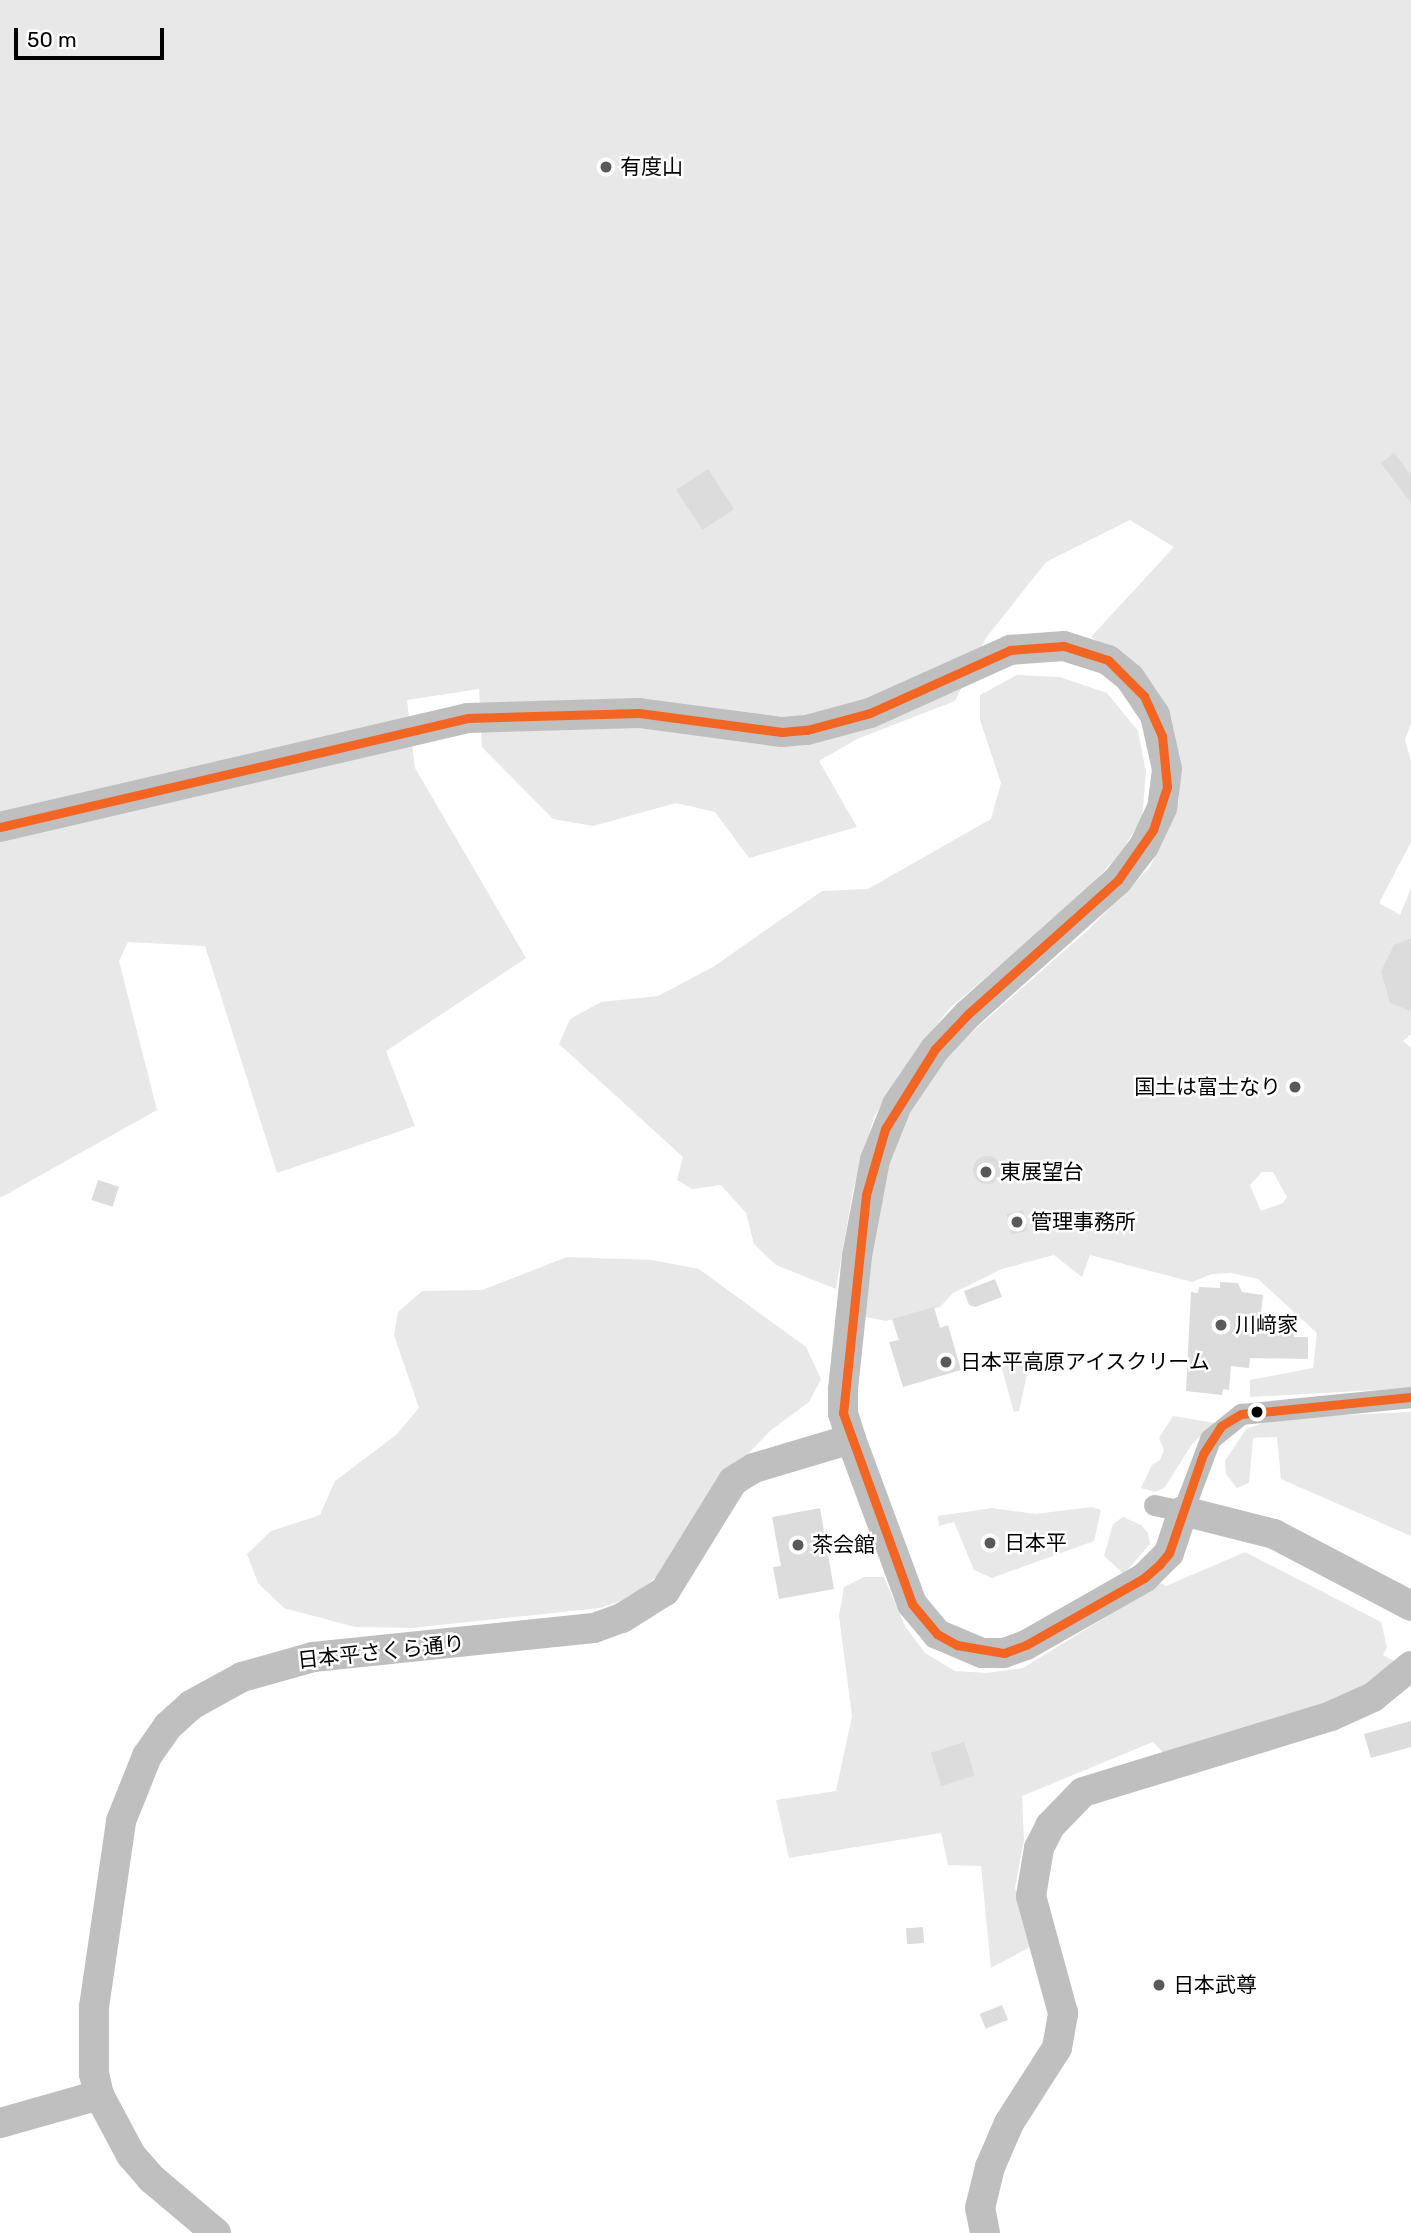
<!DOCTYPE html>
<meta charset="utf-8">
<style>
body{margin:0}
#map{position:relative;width:1411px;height:2233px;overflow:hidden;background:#fff;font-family:Rubik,"Noto Sans JP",sans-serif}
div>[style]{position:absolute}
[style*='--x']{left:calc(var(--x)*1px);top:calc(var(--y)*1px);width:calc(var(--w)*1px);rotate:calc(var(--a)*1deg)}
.green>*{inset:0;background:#e8e8e8}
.building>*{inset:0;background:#dcdcdc;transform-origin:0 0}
.round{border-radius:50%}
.street>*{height:21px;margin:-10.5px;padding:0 10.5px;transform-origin:10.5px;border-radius:10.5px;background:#bdbdbd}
.secondary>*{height:30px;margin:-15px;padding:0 15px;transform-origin:15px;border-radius:15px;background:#bfbfbf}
.bus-1>*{height:9px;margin:-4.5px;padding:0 4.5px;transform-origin:4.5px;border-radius:4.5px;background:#f26522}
.dots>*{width:19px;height:19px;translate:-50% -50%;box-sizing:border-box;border:4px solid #fff;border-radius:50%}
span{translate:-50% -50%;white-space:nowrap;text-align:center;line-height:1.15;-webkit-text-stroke:5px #fff;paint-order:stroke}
.poi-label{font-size:21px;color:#000}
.left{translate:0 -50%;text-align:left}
.right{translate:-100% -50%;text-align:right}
.street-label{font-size:21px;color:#000}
.scale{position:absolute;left:14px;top:28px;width:150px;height:32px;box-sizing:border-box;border:4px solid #000;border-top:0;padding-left:9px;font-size:21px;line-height:24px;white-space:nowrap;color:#000;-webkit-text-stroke:5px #fff;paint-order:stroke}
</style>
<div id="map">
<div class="green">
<i style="clip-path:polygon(evenodd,0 0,1411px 0,1411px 724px,1405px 740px,1411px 761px,1411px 842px,1379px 903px,1400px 915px,1411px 888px,1411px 1034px,1403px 1041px,1411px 1048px,1411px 1388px,1250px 1397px,1250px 1380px,1313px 1368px,1317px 1333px,1258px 1279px,1231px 1273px,1212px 1274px,1192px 1282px,1090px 1255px,1082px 1277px,1054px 1255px,1002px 1269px,953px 1293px,940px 1307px,886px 1321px,862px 1316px,876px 1201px,903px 1120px,947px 1054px,1088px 930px,1150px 867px,1179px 801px,1174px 760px,1135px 667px,1091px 637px,1174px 547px,1130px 520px,1046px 562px,986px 638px,955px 701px,857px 739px,819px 761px,857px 827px,749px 858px,715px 812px,676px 803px,593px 826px,553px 819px,482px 747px,479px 689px,407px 700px,415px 768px,526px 958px,386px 1051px,415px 1126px,277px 1173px,205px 946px,128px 942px,119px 961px,157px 1110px,0 1198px,0 0,1262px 1172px,1273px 1172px,1287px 1197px,1283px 1203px,1261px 1211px,1250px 1185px,1262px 1172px)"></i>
<i style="clip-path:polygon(1017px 675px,1060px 677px,1107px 693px,1138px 731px,1146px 772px,1142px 819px,1119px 855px,1078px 899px,950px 1008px,912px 1056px,874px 1117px,853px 1190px,836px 1289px,776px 1265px,754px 1244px,746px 1213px,721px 1185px,692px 1189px,677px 1180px,683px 1157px,559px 1044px,570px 1019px,601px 1002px,658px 996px,713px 967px,822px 891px,868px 889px,991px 819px,1001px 783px,980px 720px,980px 695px)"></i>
<i style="clip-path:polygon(567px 1257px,652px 1260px,699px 1269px,806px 1347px,821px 1379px,809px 1402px,770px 1431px,744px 1458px,663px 1571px,633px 1597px,600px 1608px,412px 1628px,355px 1627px,284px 1608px,258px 1583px,247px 1554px,271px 1531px,320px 1515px,335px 1481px,396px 1435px,419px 1408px,394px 1335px,398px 1312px,422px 1291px,482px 1290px)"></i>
<i style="clip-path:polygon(1032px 1351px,1019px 1411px,1014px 1412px,1001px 1366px)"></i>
<i style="clip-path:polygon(1411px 1412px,1411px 1536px,1281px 1479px,1277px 1437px,1253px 1438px,1249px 1483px,1237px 1488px,1226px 1474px,1225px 1461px,1246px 1429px,1276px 1418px)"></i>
<i style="clip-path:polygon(1173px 1416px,1215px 1423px,1192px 1444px,1165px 1487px,1155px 1492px,1141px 1488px,1152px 1465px,1160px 1460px,1164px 1450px,1159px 1438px)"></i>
<i style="clip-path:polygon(1092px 1507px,1101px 1510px,1094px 1541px,992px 1578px,974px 1570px,954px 1522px,939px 1526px,938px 1516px,992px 1508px,1035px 1514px)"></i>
<i style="clip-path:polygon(1123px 1517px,1141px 1525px,1148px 1533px,1150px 1544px,1124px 1574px,1104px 1556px,1113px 1524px)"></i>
<i style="clip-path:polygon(1245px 1552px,1381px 1622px,1387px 1647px,1383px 1655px,1398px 1663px,1393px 1671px,1322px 1707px,1164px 1754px,1153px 1742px,1022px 1796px,1024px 1840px,1015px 1888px,1034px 1945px,991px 1968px,981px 1866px,948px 1865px,941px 1833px,789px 1858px,776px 1800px,836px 1791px,852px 1716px,839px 1616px,844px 1587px,864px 1577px,884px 1577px,905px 1626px,925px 1653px,955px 1671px,987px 1673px,1023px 1668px,1161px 1583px,1166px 1586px)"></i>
</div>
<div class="building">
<i style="clip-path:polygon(1394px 453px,1411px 475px,1411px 503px,1381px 463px)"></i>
<i style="left:708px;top:469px;width:48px;height:38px;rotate:57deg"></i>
<i style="clip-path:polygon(1411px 939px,1411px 1011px,1390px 1003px,1381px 971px,1394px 945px)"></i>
<i class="round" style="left:973px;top:1156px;width:28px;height:28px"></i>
<i style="left:98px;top:1180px;width:22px;height:21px;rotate:18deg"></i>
<i style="left:1023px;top:1210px;width:21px;height:17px;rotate:76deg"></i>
<i style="clip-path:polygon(995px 1279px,1002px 1297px,975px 1307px,969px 1305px,964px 1291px)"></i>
<i style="clip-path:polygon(1220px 1282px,1238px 1283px,1242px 1292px,1263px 1295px,1261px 1313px,1267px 1313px,1267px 1319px,1295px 1321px,1294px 1337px,1308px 1337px,1308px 1359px,1250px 1358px,1249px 1368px,1231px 1366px,1229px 1390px,1223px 1389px,1222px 1395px,1186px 1391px,1191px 1292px,1198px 1293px,1199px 1287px,1220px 1288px)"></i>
<i style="clip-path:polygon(934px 1307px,940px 1328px,948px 1325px,961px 1370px,903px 1387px,889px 1342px,899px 1340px,892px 1319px)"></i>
<i style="clip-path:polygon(820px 1508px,834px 1589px,779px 1599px,773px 1567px,781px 1566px,772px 1517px)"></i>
<i style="clip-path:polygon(1411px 1721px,1411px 1747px,1371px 1758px,1364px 1734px)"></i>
<i style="left:964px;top:1742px;width:35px;height:35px;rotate:72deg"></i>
<i style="left:923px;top:1927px;width:16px;height:17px;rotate:86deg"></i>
<i style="left:1002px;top:2005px;width:16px;height:24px;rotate:68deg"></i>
</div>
<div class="street">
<i style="--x:1154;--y:1505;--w:30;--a:12"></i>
<i style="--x:1183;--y:1511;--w:77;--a:-69.4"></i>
<i style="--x:1210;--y:1439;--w:40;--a:-39"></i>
<i style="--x:1241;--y:1414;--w:171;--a:-5.7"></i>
</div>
<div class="secondary">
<i style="--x:0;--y:827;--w:481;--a:-13.1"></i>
<i style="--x:468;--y:718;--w:171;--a:-1.7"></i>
<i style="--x:639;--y:713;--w:144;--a:7.6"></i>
<i style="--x:782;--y:732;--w:25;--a:-5"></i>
<i style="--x:807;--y:730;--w:65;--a:-15.1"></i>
<i style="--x:870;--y:713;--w:154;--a:-24.2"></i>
<i style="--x:1010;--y:650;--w:54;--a:-4.2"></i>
<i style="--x:1064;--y:646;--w:46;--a:17.7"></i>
<i style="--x:1108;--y:660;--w:28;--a:39"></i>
<i style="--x:1130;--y:678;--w:45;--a:56"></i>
<i style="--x:1155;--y:715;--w:55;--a:77.5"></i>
<i style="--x:1167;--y:769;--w:39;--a:97"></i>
<i style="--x:1162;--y:808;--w:42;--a:115.3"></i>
<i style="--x:1144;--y:846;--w:43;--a:127.4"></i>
<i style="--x:1118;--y:880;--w:201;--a:138.2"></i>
<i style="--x:968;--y:1014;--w:48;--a:133.3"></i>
<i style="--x:935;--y:1049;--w:68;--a:124.2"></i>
<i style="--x:897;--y:1105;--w:59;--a:111.8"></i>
<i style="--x:875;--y:1160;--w:98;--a:100.6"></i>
<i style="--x:857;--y:1256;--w:134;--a:96"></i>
<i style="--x:843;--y:1389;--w:24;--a:90"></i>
<i style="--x:843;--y:1413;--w:27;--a:73"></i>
<i style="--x:851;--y:1439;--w:176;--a:69.7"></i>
<i style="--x:912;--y:1604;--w:39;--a:50"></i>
<i style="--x:937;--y:1634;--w:49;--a:22.9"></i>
<i style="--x:982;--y:1653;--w:22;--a:0"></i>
<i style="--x:1004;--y:1653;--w:23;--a:-20"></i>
<i style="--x:1026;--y:1645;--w:136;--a:-29.6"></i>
<i style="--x:1144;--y:1578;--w:35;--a:-45"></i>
<i style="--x:1169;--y:1553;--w:44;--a:-71.6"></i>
<i style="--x:1183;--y:1511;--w:94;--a:14.2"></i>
<i style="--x:1274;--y:1534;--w:155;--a:27.7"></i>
<i style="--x:99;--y:2095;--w:68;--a:61.9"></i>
<i style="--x:131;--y:2155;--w:32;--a:49"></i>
<i style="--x:152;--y:2179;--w:84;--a:40.2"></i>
<i style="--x:0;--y:2123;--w:103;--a:-15.8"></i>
<i style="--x:99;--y:2095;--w:22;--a:-103"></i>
<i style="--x:94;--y:2074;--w:67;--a:-90"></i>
<i style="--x:94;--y:2007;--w:188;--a:-81.7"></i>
<i style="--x:121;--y:1821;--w:70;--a:-68.2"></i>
<i style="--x:147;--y:1756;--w:37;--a:-55"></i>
<i style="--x:168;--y:1726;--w:31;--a:-42"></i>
<i style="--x:191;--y:1705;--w:58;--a:-28.8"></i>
<i style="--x:242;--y:1677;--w:74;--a:-15.7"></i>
<i style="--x:313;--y:1657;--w:282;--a:-5.9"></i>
<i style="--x:594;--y:1628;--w:30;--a:-20"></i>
<i style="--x:622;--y:1618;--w:51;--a:-32.1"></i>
<i style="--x:665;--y:1591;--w:129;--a:-58.3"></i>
<i style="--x:733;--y:1481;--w:25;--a:-32"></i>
<i style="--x:754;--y:1468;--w:101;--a:-16.6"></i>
<i style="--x:985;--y:2233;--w:25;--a:-101"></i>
<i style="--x:980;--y:2208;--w:42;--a:-76.3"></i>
<i style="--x:990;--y:2167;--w:48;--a:-66.6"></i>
<i style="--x:1009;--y:2123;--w:89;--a:-57.4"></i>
<i style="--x:1057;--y:2048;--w:36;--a:-80"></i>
<i style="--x:1063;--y:2013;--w:121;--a:-105.3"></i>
<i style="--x:1031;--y:1896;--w:49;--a:-80.5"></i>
<i style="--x:1039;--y:1848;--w:25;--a:-63"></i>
<i style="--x:1050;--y:1826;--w:47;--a:-45.9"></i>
<i style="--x:1083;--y:1792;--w:259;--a:-17"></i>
<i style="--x:1331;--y:1716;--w:46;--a:-24.3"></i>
<i style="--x:1373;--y:1697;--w:49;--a:-39.2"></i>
</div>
<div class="bus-1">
<i style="--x:0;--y:827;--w:481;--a:-13.1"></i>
<i style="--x:468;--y:718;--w:171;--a:-1.7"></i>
<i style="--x:639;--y:713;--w:144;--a:7.6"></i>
<i style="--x:782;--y:732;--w:25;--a:-5"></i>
<i style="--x:807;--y:730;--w:65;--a:-15.1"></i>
<i style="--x:870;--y:713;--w:154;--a:-24.2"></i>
<i style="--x:1010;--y:650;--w:54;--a:-4.2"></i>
<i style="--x:1064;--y:646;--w:46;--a:17.7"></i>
<i style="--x:1108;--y:660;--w:51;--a:45"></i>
<i style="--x:1144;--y:696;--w:44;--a:65.8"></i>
<i style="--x:1162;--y:736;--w:51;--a:84.4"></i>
<i style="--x:1167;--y:787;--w:45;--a:108"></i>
<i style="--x:1153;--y:830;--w:61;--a:125"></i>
<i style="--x:1118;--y:880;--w:201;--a:138.2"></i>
<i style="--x:968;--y:1014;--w:48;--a:133.3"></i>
<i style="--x:935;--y:1049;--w:94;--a:122"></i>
<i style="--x:885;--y:1129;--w:69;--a:106.1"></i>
<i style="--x:866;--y:1195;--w:219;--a:96"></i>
<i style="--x:843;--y:1413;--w:203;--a:70.1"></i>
<i style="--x:912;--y:1604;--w:39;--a:50"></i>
<i style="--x:937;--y:1634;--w:23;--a:29"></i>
<i style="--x:957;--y:1645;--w:48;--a:9.7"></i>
<i style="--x:1004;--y:1653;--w:23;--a:-20"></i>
<i style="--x:1026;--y:1645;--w:136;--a:-29.6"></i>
<i style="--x:1144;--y:1578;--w:20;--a:-41"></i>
<i style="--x:1159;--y:1565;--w:16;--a:-50"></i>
<i style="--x:1169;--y:1553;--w:105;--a:-71"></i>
<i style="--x:1203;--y:1454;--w:33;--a:-57"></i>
<i style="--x:1221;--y:1426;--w:23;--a:-31"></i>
<i style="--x:1241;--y:1414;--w:171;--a:-5.7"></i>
</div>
<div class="dots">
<i style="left:606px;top:167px;background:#595959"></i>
<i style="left:1295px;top:1087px;background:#595959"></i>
<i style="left:986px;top:1172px;background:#595959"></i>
<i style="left:1017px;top:1222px;background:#595959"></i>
<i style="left:1221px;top:1325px;background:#595959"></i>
<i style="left:946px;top:1362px;background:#595959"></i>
<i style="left:1257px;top:1412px;background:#000"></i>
<i style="left:990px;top:1543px;background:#595959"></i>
<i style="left:798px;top:1545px;background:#595959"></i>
<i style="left:1159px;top:1985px;background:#595959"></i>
</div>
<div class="poi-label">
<span class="left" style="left:620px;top:167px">有度山</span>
<span class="right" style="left:1281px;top:1087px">国土は富士なり</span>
<span class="left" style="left:1000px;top:1172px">東展望台</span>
<span class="left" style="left:1031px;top:1222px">管理事務所</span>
<span class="left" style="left:1235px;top:1325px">川﨑家</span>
<span class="left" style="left:960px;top:1362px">日本平高原アイスクリーム</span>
<span class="left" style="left:1004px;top:1543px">日本平</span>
<span class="left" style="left:812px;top:1545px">茶会館</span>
<span class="left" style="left:1173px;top:1985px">日本武尊</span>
</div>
<div class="street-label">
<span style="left:381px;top:1652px;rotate:-6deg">日本平さくら通り</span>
</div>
<div class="scale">50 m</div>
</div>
